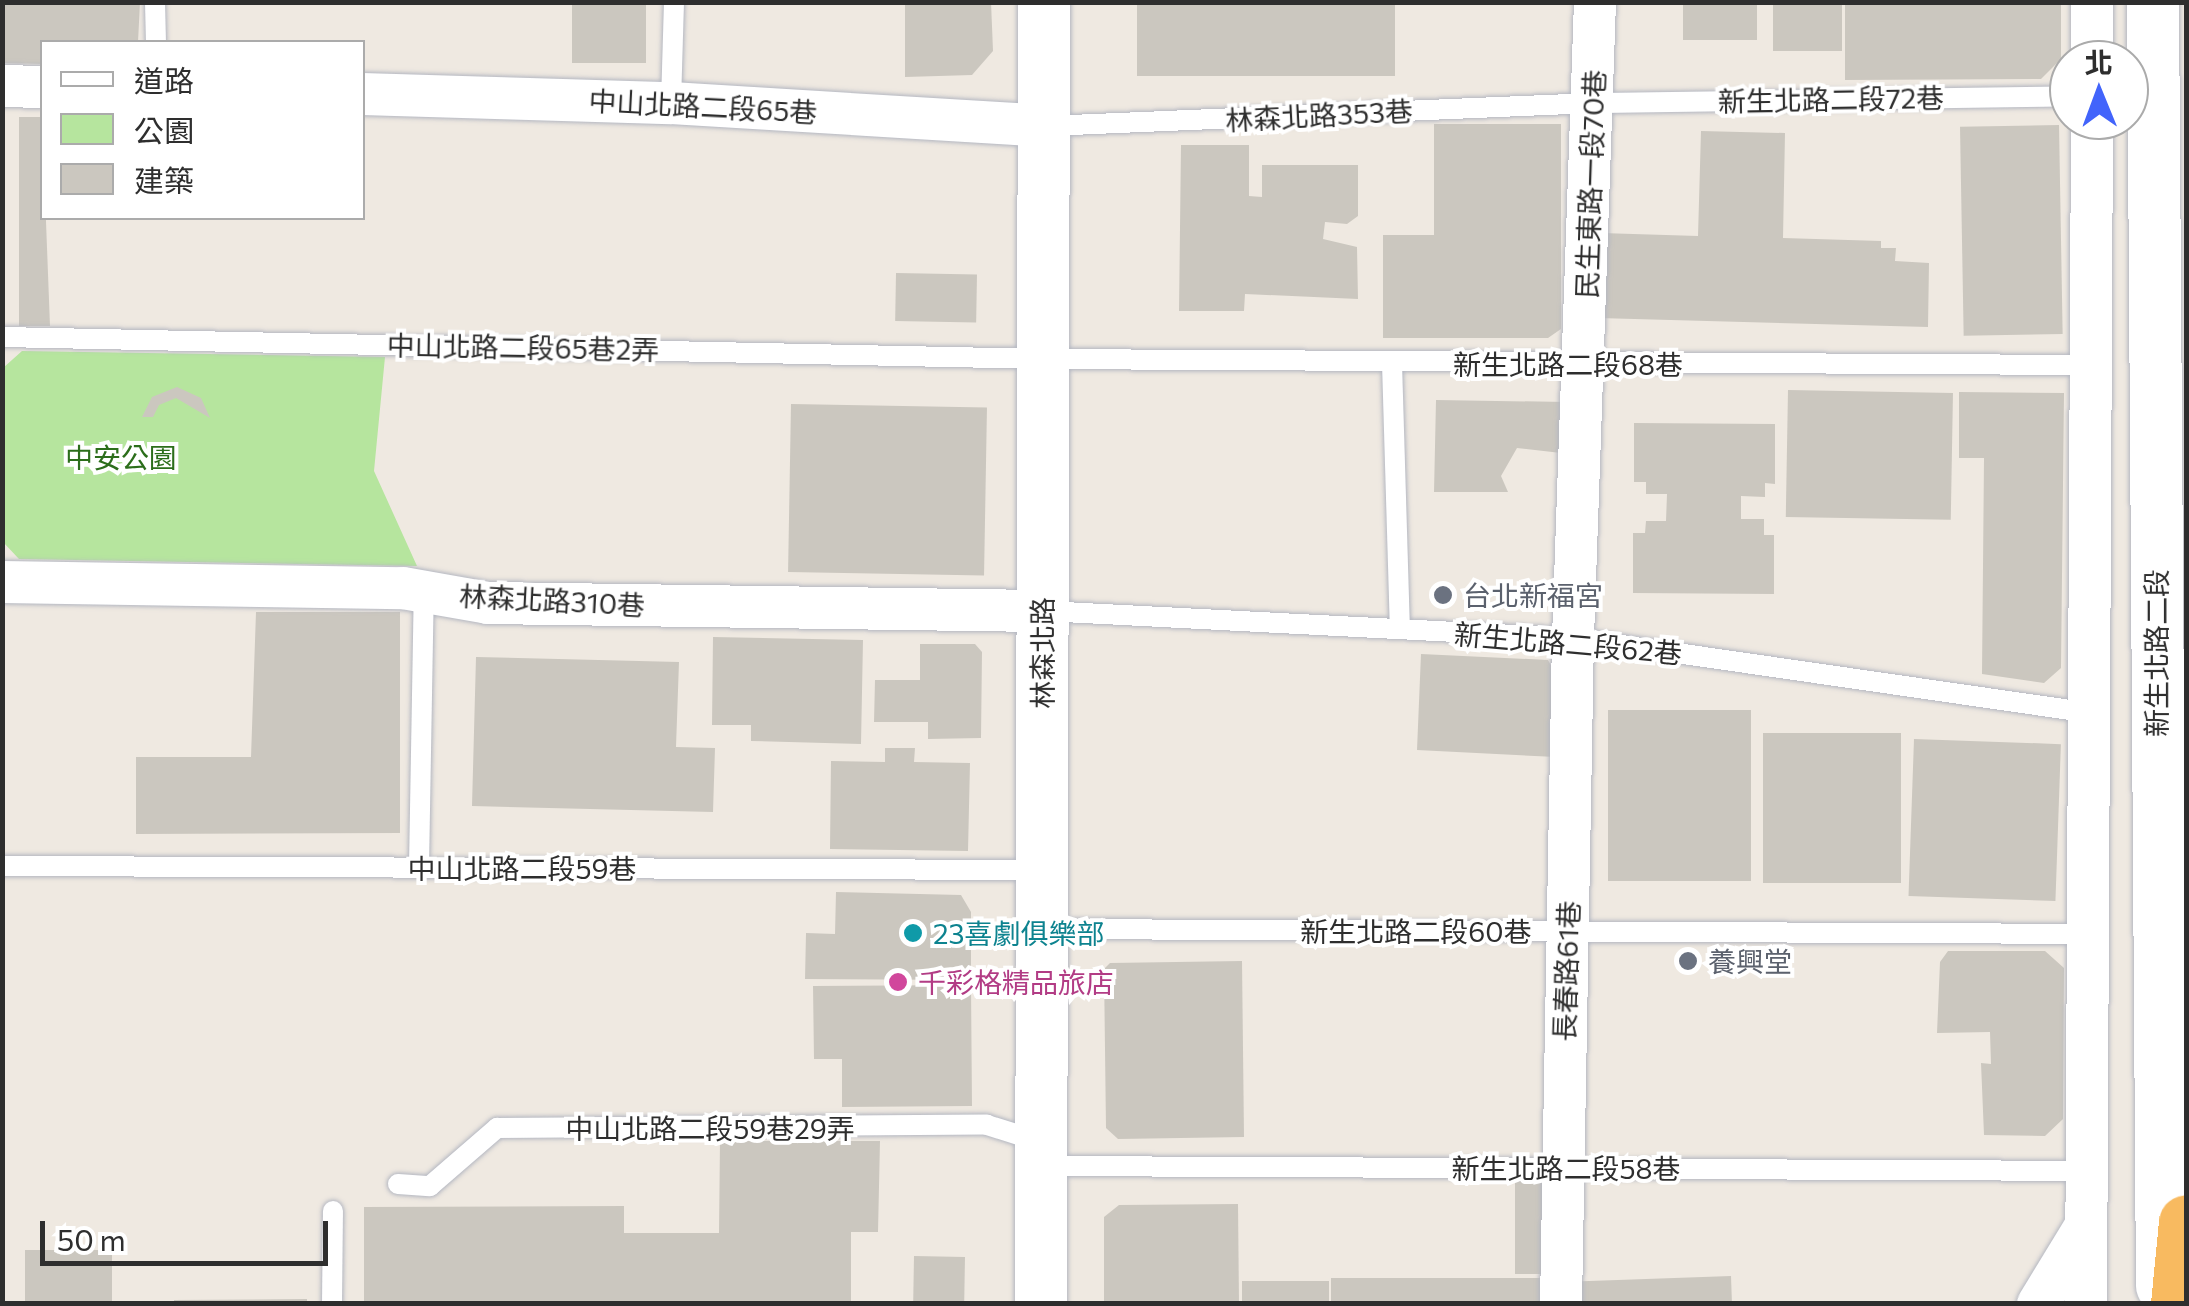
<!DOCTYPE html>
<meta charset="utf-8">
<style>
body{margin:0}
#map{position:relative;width:2189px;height:1306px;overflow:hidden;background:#efe9e1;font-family:Commissioner,"Noto Sans TC",sans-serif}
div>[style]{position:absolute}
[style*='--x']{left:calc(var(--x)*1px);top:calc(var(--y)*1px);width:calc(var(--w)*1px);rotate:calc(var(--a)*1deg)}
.green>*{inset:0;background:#b6e59e}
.building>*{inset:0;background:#cbc7bf;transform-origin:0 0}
.roads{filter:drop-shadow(0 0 2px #b4b7c1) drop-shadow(0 0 2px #b4b7c1)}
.service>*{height:20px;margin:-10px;padding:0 10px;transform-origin:10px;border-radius:10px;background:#fff}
.minor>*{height:42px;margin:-21px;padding:0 21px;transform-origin:21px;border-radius:21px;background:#fff}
.tertiary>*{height:52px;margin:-26px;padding:0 26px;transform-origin:26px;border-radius:26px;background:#fff}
.trunk>*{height:55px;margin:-27.5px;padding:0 27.5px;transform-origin:27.5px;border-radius:27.5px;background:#f8ba60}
.dots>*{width:28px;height:28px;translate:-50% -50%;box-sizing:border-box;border:5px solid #fff;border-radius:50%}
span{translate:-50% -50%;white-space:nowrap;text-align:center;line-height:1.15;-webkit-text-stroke:8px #fff;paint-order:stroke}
.street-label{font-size:28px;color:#2e2e2e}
.park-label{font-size:28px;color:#2c6e1b}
.worship-label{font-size:28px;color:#5b616d}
.left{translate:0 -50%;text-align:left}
.culture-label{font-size:28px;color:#0d838f}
.hotel-label{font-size:28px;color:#b23c85}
.frame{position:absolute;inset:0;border:5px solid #2e2e2e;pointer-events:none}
.legend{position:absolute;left:40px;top:40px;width:325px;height:180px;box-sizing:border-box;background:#fff;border:2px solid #ababab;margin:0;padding:12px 18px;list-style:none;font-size:30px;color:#2e2e2e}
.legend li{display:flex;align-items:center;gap:20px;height:50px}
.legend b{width:50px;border:2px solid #ababab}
.north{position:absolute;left:2049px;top:40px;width:100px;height:100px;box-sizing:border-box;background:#fff;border:2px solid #ababab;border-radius:50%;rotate:359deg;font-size:28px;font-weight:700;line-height:40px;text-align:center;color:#2e2e2e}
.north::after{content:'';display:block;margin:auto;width:35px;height:45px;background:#4264fb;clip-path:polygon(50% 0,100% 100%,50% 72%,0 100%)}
.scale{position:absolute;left:40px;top:1221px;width:288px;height:45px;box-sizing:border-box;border:5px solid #2e2e2e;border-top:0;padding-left:12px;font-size:30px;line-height:35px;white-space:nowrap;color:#2e2e2e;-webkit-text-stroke:8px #fff;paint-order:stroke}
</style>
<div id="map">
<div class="green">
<i style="clip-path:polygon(22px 351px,385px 357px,374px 471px,417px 566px,19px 559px,3px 542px,3px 368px)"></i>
</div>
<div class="building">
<i style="clip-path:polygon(2px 2px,140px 2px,138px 42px,42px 42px,42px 64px,2px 63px)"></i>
<i style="left:572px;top:2px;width:74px;height:61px"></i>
<i style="clip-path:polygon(905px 2px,991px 2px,993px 51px,972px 75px,905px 77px)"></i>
<i style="left:1137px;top:2px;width:258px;height:74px"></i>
<i style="left:1683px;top:2px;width:74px;height:38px"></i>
<i style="left:1773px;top:2px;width:69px;height:49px"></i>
<i style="clip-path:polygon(1845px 2px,2061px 2px,2061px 59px,2041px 79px,1845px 80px)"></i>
<i style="clip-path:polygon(19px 117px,42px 117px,50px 326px,19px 326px)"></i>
<i style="clip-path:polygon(1434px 124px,1561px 124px,1561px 329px,1548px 338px,1383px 338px,1383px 235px,1434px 235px)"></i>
<i style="left:2059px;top:125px;width:209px;height:99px;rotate:89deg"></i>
<i style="clip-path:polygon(1701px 131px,1785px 133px,1783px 238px,1881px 241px,1881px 248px,1896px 248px,1895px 261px,1929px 263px,1928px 327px,1598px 318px,1601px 233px,1698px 236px)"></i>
<i style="clip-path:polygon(1181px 145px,1249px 145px,1249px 196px,1262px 197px,1262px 165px,1358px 165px,1358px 216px,1347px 224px,1325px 222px,1323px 239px,1357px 247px,1358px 299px,1245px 294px,1244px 311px,1179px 311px)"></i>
<i style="left:896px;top:273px;width:81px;height:48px;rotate:1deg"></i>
<i style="clip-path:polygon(177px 387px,201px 398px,210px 418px,176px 398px,159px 405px,153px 417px,142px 417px,152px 397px)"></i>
<i style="left:1788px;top:390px;width:165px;height:127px;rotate:1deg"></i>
<i style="clip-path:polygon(1959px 392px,2064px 393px,2061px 668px,2044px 683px,1982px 674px,1984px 458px,1959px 458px)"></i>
<i style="clip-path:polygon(1436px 400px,1566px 402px,1561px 453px,1517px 448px,1501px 476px,1508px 492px,1434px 492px)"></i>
<i style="left:791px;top:404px;width:196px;height:168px;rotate:1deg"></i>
<i style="clip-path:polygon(1634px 423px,1775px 424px,1775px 484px,1765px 483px,1765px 497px,1741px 496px,1741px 519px,1764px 519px,1764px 535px,1774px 535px,1774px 594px,1633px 593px,1633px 533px,1645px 533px,1646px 521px,1666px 521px,1667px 494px,1646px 494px,1646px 482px,1634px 482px)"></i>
<i style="clip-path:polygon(256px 612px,400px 612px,400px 833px,136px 834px,136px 757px,251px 757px)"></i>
<i style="clip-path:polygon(713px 637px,863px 640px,861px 744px,751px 741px,751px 725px,712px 725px)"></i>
<i style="clip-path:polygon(920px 644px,975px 644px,982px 652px,981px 738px,928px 739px,928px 722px,874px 722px,875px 680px,920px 680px)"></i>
<i style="clip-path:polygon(1421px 654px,1548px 660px,1560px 682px,1556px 757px,1417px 750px)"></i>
<i style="clip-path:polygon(476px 657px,679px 662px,676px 747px,715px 748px,713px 812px,472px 806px)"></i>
<i style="left:1608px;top:710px;width:143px;height:171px"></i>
<i style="left:1763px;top:733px;width:138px;height:150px"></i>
<i style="left:1914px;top:739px;width:147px;height:157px;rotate:2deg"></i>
<i style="clip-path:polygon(885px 748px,915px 748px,914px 762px,970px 763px,968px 851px,830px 849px,831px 761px,885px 762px)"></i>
<i style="clip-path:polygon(836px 892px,961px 895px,971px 912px,971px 980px,805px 979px,806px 933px,835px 934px)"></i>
<i style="clip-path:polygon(1948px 951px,2045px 951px,2064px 968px,2063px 1119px,2045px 1136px,1984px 1135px,1981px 1063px,1991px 1064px,1990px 1032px,1937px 1033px,1940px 962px)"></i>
<i style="clip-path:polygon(1242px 961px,1244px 1137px,1118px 1139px,1106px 1128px,1104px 969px,1110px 963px)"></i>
<i style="clip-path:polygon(971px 985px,972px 1106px,842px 1107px,842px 1059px,814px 1059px,813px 986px)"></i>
<i style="clip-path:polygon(720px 1141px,880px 1141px,878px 1232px,851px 1232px,851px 1304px,364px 1304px,364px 1207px,624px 1206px,624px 1233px,719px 1233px)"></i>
<i style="clip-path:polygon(1515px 1173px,1546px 1173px,1555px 1274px,1515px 1274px)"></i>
<i style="clip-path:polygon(1238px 1204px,1239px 1304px,1104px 1304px,1104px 1217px,1119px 1205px)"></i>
<i style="left:112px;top:1250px;width:54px;height:87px;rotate:90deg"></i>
<i style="left:914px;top:1256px;width:51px;height:48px;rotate:1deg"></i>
<i style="left:1731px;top:1276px;width:28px;height:163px;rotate:88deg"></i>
<i style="left:1542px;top:1278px;width:26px;height:211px;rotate:90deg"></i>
<i style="left:1329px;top:1281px;width:23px;height:87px;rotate:90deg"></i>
<i style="clip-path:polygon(307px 1299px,307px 1304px,174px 1304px,174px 1300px)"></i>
</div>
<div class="roads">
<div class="service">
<i style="--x:155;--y:2;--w:40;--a:88.6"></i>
<i style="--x:671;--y:103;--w:101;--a:-88.3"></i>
<i style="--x:1047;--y:126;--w:546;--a:-2.41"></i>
<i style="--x:1593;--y:103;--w:476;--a:-0.8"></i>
<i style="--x:2;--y:337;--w:1041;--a:1.21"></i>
<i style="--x:1043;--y:359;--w:1049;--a:0.33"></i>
<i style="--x:1392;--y:363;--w:266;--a:88.3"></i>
<i style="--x:1044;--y:611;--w:530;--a:2.92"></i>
<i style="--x:1573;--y:638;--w:523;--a:8.24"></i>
<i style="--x:2;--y:866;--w:1038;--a:0.22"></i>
<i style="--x:419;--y:867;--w:275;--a:-89"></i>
<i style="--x:1043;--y:929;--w:1048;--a:0.27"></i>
<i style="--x:1043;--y:1166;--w:1046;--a:0.27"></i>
<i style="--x:398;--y:1184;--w:32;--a:4"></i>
<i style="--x:430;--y:1186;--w:89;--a:-40.9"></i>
<i style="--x:497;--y:1128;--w:490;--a:-0.4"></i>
<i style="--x:987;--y:1125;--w:57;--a:17.5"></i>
<i style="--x:332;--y:1304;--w:93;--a:-89.4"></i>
</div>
<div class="minor">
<i style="--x:2092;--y:60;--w:58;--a:-90"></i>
<i style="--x:2;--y:86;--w:40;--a:1.4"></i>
<i style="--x:362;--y:94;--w:309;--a:1.7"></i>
<i style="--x:671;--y:103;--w:374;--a:3.5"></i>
<i style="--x:2;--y:582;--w:401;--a:0.9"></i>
<i style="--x:403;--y:588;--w:86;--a:10"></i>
<i style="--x:488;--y:603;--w:554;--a:0.83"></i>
<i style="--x:1561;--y:1304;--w:666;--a:-88.97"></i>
<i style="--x:1573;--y:638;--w:636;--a:-88.02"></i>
<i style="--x:2038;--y:1304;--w:90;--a:-58.6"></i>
<i style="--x:2086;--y:1304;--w:1184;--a:-89.71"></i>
</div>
<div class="tertiary">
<i style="--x:2153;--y:2;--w:1284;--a:89.6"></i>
<i style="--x:1041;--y:1304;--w:1302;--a:-89.87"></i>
</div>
<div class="trunk">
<i style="--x:2178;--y:1304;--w:82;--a:-84.4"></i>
</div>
</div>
<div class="dots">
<i style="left:1443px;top:595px;background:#6b7280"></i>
<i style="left:913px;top:933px;background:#0f9aa8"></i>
<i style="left:1688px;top:961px;background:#6b7280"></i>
<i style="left:898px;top:982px;background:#d1479c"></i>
</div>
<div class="street-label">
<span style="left:1831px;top:99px;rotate:-1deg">新生北路二段72巷</span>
<span style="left:703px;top:106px;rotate:3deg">中山北路二段65巷</span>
<span style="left:1319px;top:115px;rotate:-3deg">林森北路353巷</span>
<span style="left:1590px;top:184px;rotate:-88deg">民生東路一段70巷</span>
<span style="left:523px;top:347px;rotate:1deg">中山北路二段65巷2弄</span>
<span style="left:1568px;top:364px">新生北路二段68巷</span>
<span style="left:552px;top:600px;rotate:3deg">林森北路310巷</span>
<span style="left:1568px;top:643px;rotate:5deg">新生北路二段62巷</span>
<span style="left:1042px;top:653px;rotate:-90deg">林森北路</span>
<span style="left:2156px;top:653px;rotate:-90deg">新生北路二段</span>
<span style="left:522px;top:868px">中山北路二段59巷</span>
<span style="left:1416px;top:931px">新生北路二段60巷</span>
<span style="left:1566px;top:971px;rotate:-88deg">長春路61巷</span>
<span style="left:710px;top:1128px">中山北路二段59巷29弄</span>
<span style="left:1566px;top:1168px">新生北路二段58巷</span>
</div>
<div class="park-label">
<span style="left:121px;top:457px">中安公園</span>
</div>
<div class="worship-label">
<span class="left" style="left:1463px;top:595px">台北新福宮</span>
<span class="left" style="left:1708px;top:961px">養興堂</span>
</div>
<div class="culture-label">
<span class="left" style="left:933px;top:933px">23喜劇俱樂部</span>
</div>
<div class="hotel-label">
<span class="left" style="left:918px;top:982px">千彩格精品旅店</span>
</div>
<div class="frame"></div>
<ul class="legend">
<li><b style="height:12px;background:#fff"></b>道路</li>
<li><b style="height:28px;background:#b6e59e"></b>公園</li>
<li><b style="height:28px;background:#cbc7bf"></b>建築</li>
</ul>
<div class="north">北</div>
<div class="scale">50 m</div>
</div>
